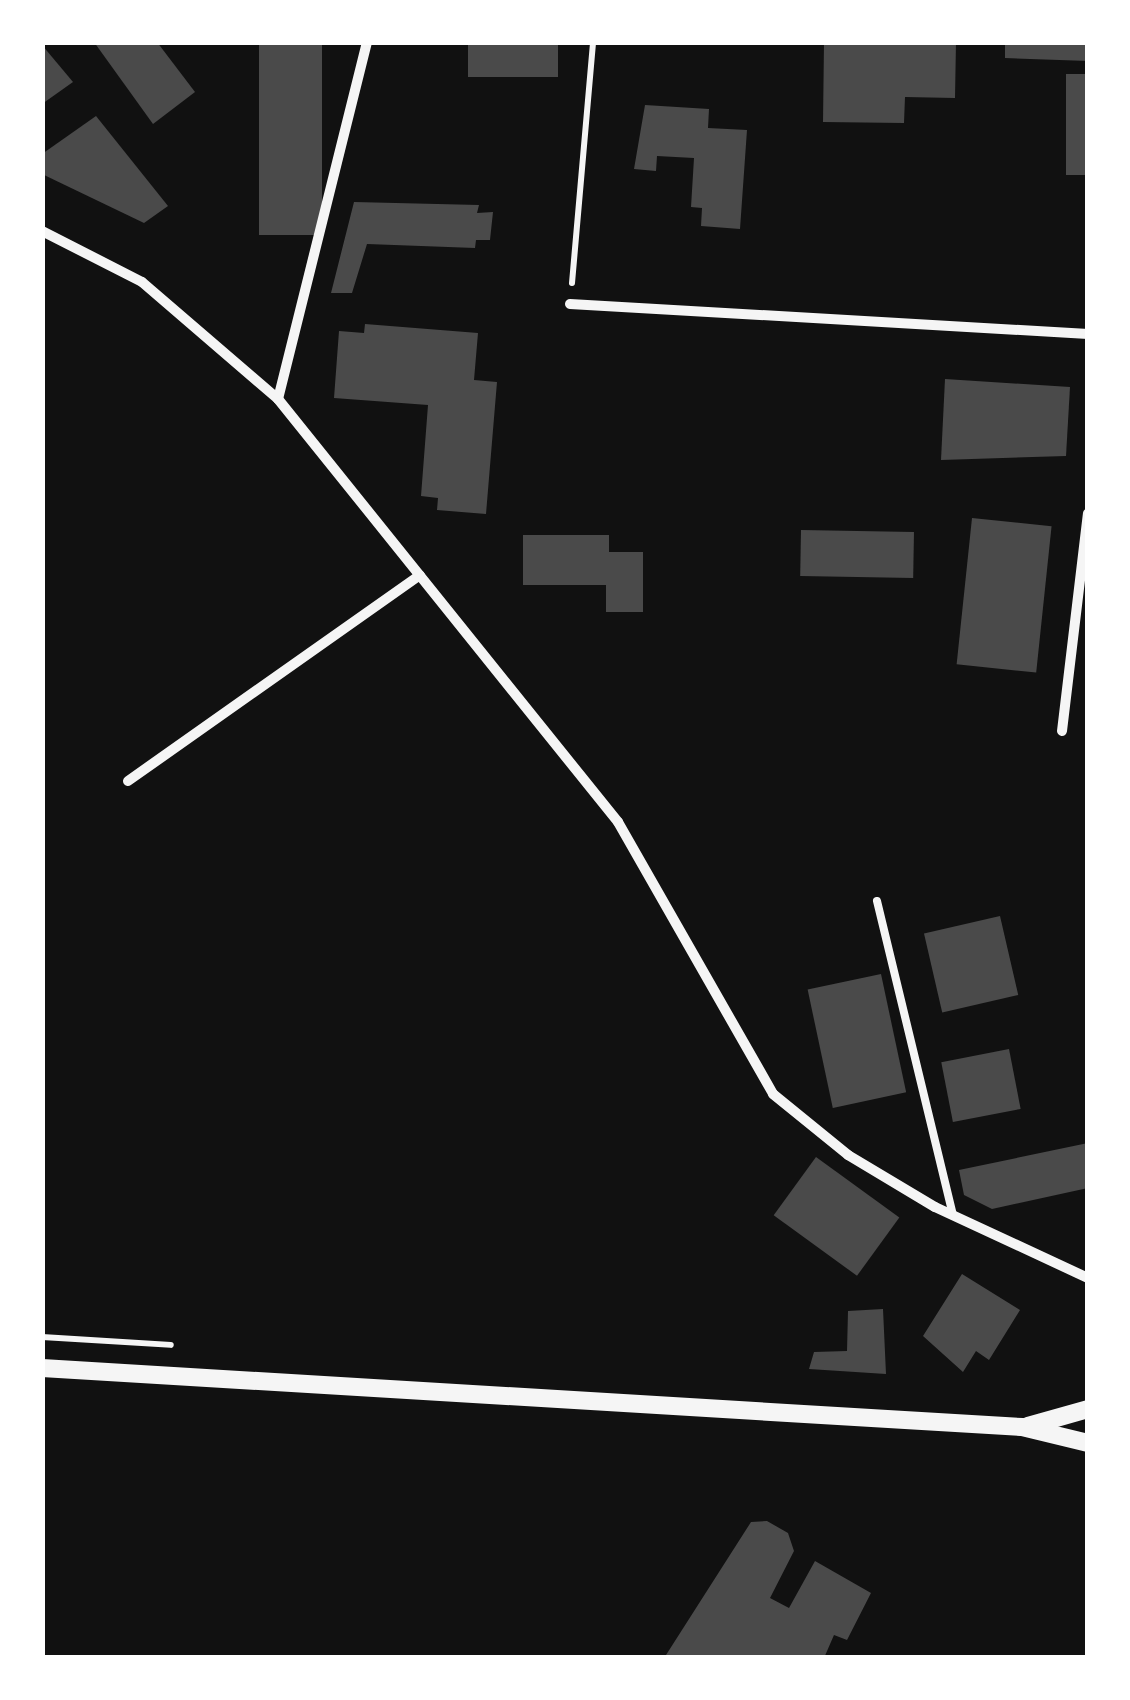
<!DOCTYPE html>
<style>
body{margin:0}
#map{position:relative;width:1130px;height:1700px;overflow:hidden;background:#111;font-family:Signika,sans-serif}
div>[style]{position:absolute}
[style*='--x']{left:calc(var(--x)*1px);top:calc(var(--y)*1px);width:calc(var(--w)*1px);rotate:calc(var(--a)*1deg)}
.building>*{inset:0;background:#4a4a4a;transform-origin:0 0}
.path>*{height:6px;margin:-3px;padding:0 3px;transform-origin:3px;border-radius:3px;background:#f5f5f5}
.service>*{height:8px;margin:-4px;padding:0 4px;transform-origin:4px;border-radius:4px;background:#f5f5f5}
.minor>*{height:10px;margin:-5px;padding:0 5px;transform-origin:5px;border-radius:5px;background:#f5f5f5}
.tertiary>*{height:18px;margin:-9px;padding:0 9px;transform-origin:9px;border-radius:9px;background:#f5f5f5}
span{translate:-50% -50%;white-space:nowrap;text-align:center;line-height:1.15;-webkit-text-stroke:8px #fff;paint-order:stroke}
.frame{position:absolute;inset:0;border:45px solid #fff;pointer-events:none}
</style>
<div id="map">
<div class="building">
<i style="clip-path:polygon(94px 42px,157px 42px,195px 92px,153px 124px)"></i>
<i style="left:259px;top:42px;width:63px;height:193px"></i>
<i style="left:468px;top:42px;width:90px;height:35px"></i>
<i style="clip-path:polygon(824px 42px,956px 42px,955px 98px,905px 97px,904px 123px,823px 122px)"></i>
<i style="clip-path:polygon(1005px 42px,1088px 42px,1088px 61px,1005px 58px)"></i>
<i style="clip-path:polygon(42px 45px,73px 82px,42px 104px)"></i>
<i style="left:1066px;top:74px;width:22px;height:101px"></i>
<i style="clip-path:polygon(645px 105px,709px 109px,708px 128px,747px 130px,740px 229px,701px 226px,702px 208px,691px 207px,694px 158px,657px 156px,656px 171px,634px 169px)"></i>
<i style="clip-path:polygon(96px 116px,168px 206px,144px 223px,42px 174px,42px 154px)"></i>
<i style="clip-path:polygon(354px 202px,479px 205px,477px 213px,493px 212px,490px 240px,476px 240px,475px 248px,367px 244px,352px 293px,331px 293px)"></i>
<i style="clip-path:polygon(365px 324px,478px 333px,474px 380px,497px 382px,486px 514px,437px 510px,438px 498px,421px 496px,428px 405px,334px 398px,339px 331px,364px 333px)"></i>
<i style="clip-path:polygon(945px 379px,1070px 387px,1066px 456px,941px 460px)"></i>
<i style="left:972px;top:518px;width:80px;height:147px;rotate:6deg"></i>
<i style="left:801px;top:530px;width:113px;height:46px;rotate:1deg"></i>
<i style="clip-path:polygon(523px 535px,609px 535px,609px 552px,643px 552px,643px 612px,606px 612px,606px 585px,523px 585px)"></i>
<i style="left:1000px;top:916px;width:81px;height:78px;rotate:77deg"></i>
<i style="left:881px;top:974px;width:121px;height:75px;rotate:78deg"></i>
<i style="left:1009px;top:1049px;width:61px;height:69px;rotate:79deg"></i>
<i style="clip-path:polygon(1088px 1143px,1088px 1188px,992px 1209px,964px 1195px,959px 1170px)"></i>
<i style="left:816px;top:1157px;width:103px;height:72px;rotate:36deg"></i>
<i style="clip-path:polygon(962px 1274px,1020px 1310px,989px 1360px,976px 1351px,963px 1372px,923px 1336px)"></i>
<i style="clip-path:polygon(883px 1309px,886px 1374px,809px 1369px,814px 1352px,847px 1351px,848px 1311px)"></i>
<i style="clip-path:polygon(767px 1521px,788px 1533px,794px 1551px,770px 1598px,789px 1608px,815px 1561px,871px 1593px,847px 1640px,834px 1635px,824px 1658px,666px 1655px,751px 1522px)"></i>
</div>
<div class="path">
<i style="--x:572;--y:283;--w:242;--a:-85"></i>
<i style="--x:42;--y:1337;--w:129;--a:3.5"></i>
</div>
<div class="service">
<i style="--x:877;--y:901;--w:323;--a:76.4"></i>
</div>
<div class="minor">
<i style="--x:42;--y:231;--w:112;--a:27"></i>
<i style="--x:142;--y:282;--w:179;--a:40.7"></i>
<i style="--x:278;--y:399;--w:543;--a:51.21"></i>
<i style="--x:618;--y:822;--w:313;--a:60.3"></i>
<i style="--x:773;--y:1094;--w:97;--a:39.1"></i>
<i style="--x:848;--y:1155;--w:101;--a:30.9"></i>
<i style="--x:935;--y:1207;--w:169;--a:24.9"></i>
<i style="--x:570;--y:304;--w:519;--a:3.31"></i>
<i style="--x:278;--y:399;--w:368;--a:-76"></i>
<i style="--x:1062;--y:731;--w:219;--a:-83.2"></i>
<i style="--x:128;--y:781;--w:357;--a:-35.2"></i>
</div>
<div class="tertiary">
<i style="--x:42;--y:1368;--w:982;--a:3.45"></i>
<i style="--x:1022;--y:1427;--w:68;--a:13.6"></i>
<i style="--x:1028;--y:1426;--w:62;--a:-15.8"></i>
</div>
<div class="frame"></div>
</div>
